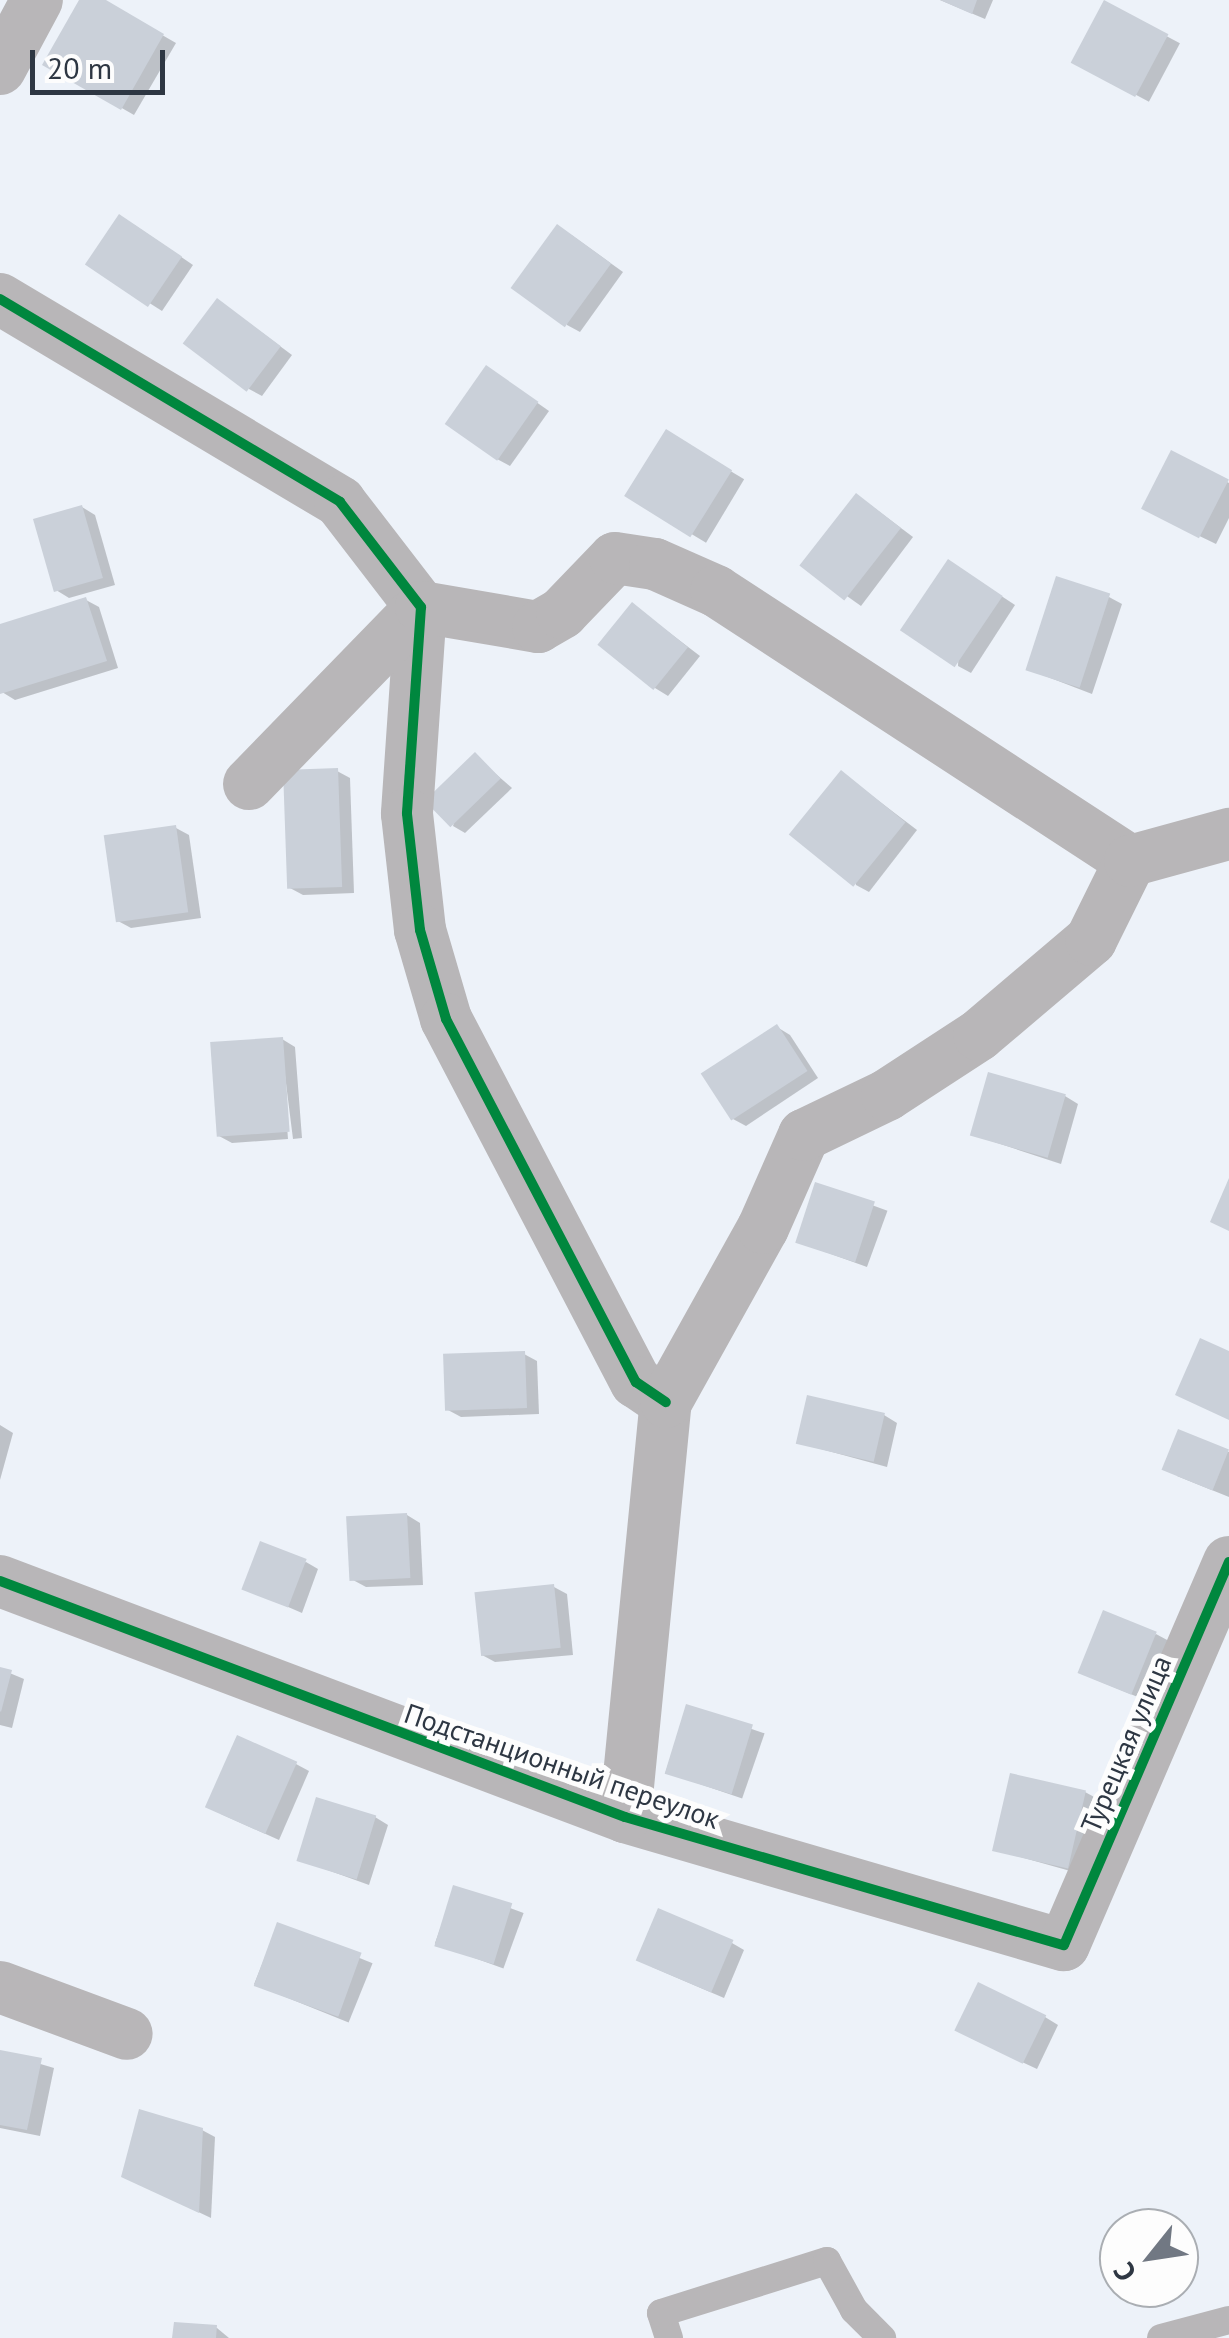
<!DOCTYPE html>
<meta charset="utf-8">
<style>
body{margin:0}
#map{position:relative;width:1229px;height:2338px;overflow:hidden;background:#edf2f9;font-family:"PT Sans",sans-serif}
div>[style]{position:absolute}
[style*='--x']{left:calc(var(--x)*1px);top:calc(var(--y)*1px);width:calc(var(--w)*1px);rotate:calc(var(--a)*1deg)}
.shadow>*{inset:0;background:#0003;transform-origin:0 0}
.building>*{inset:0;background:#cad0d9;transform-origin:0 0}
.lane>*{height:28px;margin:-14px;padding:0 14px;transform-origin:14px;border-radius:14px;background:#b8b6b8}
.street>*{height:52px;margin:-26px;padding:0 26px;transform-origin:26px;border-radius:26px;background:#b8b6b8}
.cycleway>*{height:10px;margin:-5px;padding:0 5px;transform-origin:5px;border-radius:5px;background:#00873e}
span{translate:-50% -50%;white-space:nowrap;text-align:center;line-height:1.15;-webkit-text-stroke:10px #fdfdfd;paint-order:stroke}
.street-label{font-size:28px;color:#2e3743}
.north{position:absolute;left:1099px;top:2208px;width:100px;height:100px;box-sizing:border-box;background:#fdfdfd;border:2px solid #aaaeb3;border-radius:50%;rotate:240deg;font-size:28px;font-weight:700;line-height:40px;text-align:center;color:#2e3743}
.north::after{content:'';display:block;margin:auto;width:35px;height:45px;background:#717883;clip-path:polygon(50% 0,100% 100%,50% 72%,0 100%)}
.scale{position:absolute;left:30px;top:50px;width:135px;height:45px;box-sizing:border-box;border:5px solid #2e3743;border-top:0;padding-left:12px;font-size:30px;line-height:35px;white-space:nowrap;color:#2e3743;-webkit-text-stroke:8px #fdfdfd;paint-order:stroke}
</style>
<div id="map">
<div class="shadow">
<i style="clip-path:polygon(82px 0,101px 0,176px 43px,134px 115px,45px 64px)"></i>
<i style="clip-path:polygon(940px 0,993px 0,985px 19px)"></i>
<i style="left:1104px;top:3px;width:86px;height:66px;rotate:28deg"></i>
<i style="clip-path:polygon(133px 224px,193px 265px,162px 311px,88px 264px)"></i>
<i style="clip-path:polygon(570px 234px,623px 272px,580px 332px,567px 325px)"></i>
<i style="clip-path:polygon(230px 309px,292px 355px,262px 396px,249px 389px)"></i>
<i style="clip-path:polygon(499px 376px,549px 411px,510px 466px,497px 459px)"></i>
<i style="left:667px;top:433px;width:90px;height:74px;rotate:31deg"></i>
<i style="clip-path:polygon(1172px 454px,1229px 483px,1229px 518px,1216px 544px,1156px 515px)"></i>
<i style="clip-path:polygon(869px 504px,913px 537px,861px 606px,803px 565px)"></i>
<i style="clip-path:polygon(82px 507px,95px 515px,115px 585px,69px 598px,56px 590px)"></i>
<i style="clip-path:polygon(962px 570px,1015px 605px,971px 673px,958px 666px)"></i>
<i style="clip-path:polygon(1109px 597px,1122px 604px,1092px 694px,1027px 669px)"></i>
<i style="clip-path:polygon(86px 600px,99px 607px,118px 668px,15px 700px,2px 692px,0 626px)"></i>
<i style="clip-path:polygon(633px 605px,700px 656px,668px 696px,655px 688px)"></i>
<i style="clip-path:polygon(475px 756px,512px 788px,465px 833px,453px 826px)"></i>
<i style="clip-path:polygon(337px 771px,350px 778px,354px 893px,303px 895px,290px 888px)"></i>
<i style="clip-path:polygon(842px 773px,917px 830px,869px 892px,856px 885px)"></i>
<i style="clip-path:polygon(176px 828px,189px 835px,201px 918px,131px 928px,118px 921px)"></i>
<i style="clip-path:polygon(777px 1027px,790px 1035px,818px 1078px,746px 1126px,733px 1119px)"></i>
<i style="clip-path:polygon(282px 1039px,295px 1047px,302px 1138px,293px 1139px,281px 1044px,288px 1139px,232px 1143px,219px 1136px)"></i>
<i style="clip-path:polygon(1065px 1096px,1078px 1104px,1061px 1164px,973px 1135px)"></i>
<i style="left:817px;top:1185px;width:75px;height:60px;rotate:20deg"></i>
<i style="clip-path:polygon(524px 1354px,537px 1361px,539px 1414px,461px 1417px,448px 1410px)"></i>
<i style="clip-path:polygon(884px 1415px,897px 1423px,887px 1467px,799px 1443px)"></i>
<i style="clip-path:polygon(0 1425px,13px 1433px,0 1480px)"></i>
<i style="clip-path:polygon(1179px 1432px,1229px 1452px,1229px 1497px,1177px 1476px)"></i>
<i style="clip-path:polygon(407px 1515px,420px 1523px,423px 1585px,366px 1587px,353px 1580px)"></i>
<i style="clip-path:polygon(306px 1562px,318px 1569px,302px 1613px,244px 1588px)"></i>
<i style="clip-path:polygon(554px 1587px,567px 1594px,573px 1655px,495px 1662px,482px 1655px)"></i>
<i style="clip-path:polygon(1156px 1634px,1169px 1641px,1145px 1700px,1094px 1679px)"></i>
<i style="clip-path:polygon(0 1669px,24px 1679px,12px 1728px,0 1725px)"></i>
<i style="left:688px;top:1707px;width:81px;height:69px;rotate:19deg"></i>
<i style="clip-path:polygon(296px 1764px,309px 1771px,279px 1840px,221px 1814px)"></i>
<i style="clip-path:polygon(1085px 1792px,1098px 1799px,1081px 1874px,995px 1850px)"></i>
<i style="clip-path:polygon(375px 1817px,388px 1825px,369px 1885px,300px 1860px)"></i>
<i style="left:455px;top:1888px;width:73px;height:59px;rotate:20deg"></i>
<i style="left:278px;top:1925px;width:102px;height:64px;rotate:22deg"></i>
<i style="clip-path:polygon(732px 1943px,744px 1950px,724px 1998px,652px 1967px)"></i>
<i style="clip-path:polygon(1045px 2017px,1058px 2025px,1037px 2069px,971px 2038px)"></i>
<i style="clip-path:polygon(0 2052px,54px 2068px,40px 2136px,0 2128px)"></i>
<i style="clip-path:polygon(202px 2130px,215px 2137px,211px 2218px,137px 2183px)"></i>
<i style="clip-path:polygon(217px 2328px,229px 2338px,175px 2338px)"></i>
</div>
<div class="building">
<i style="clip-path:polygon(79px 0,106px 0,164px 34px,121px 110px,42px 65px)"></i>
<i style="clip-path:polygon(940px 0,977px 0,972px 14px)"></i>
<i style="left:1104px;top:0;width:73px;height:71px;rotate:28deg"></i>
<i style="left:119px;top:214px;width:76px;height:61px;rotate:34deg"></i>
<i style="left:557px;top:224px;width:67px;height:79px;rotate:36deg"></i>
<i style="left:217px;top:298px;width:80px;height:57px;rotate:37deg"></i>
<i style="left:486px;top:365px;width:64px;height:72px;rotate:35deg"></i>
<i style="left:666px;top:429px;width:78px;height:79px;rotate:32deg"></i>
<i style="left:1171px;top:450px;width:65px;height:66px;rotate:27deg"></i>
<i style="left:856px;top:493px;width:57px;height:92px;rotate:38deg"></i>
<i style="left:82px;top:505px;width:76px;height:51px;rotate:74deg"></i>
<i style="left:948px;top:559px;width:66px;height:86px;rotate:34deg"></i>
<i style="left:1056px;top:576px;width:57px;height:99px;rotate:18deg"></i>
<i style="clip-path:polygon(86px 597px,107px 661px,0 694px,0 624px)"></i>
<i style="left:632px;top:602px;width:72px;height:55px;rotate:39deg"></i>
<i style="left:475px;top:752px;width:37px;height:70px;rotate:46deg"></i>
<i style="left:338px;top:768px;width:119px;height:55px;rotate:88deg"></i>
<i style="left:841px;top:770px;width:83px;height:83px;rotate:39deg"></i>
<i style="left:176px;top:825px;width:88px;height:73px;rotate:82deg"></i>
<i style="left:777px;top:1024px;width:56px;height:91px;rotate:57deg"></i>
<i style="left:283px;top:1037px;width:95px;height:73px;rotate:86deg"></i>
<i style="left:988px;top:1072px;width:81px;height:66px;rotate:16deg"></i>
<i style="clip-path:polygon(1229px 1178px,1229px 1231px,1210px 1222px)"></i>
<i style="left:815px;top:1182px;width:63px;height:64px;rotate:18deg"></i>
<i style="clip-path:polygon(1200px 1338px,1229px 1351px,1229px 1420px,1175px 1395px)"></i>
<i style="left:525px;top:1351px;width:57px;height:82px;rotate:88deg"></i>
<i style="left:807px;top:1395px;width:80px;height:50px;rotate:13deg"></i>
<i style="left:1178px;top:1429px;width:55px;height:44px;rotate:22deg"></i>
<i style="left:407px;top:1513px;width:65px;height:61px;rotate:87deg"></i>
<i style="left:260px;top:1541px;width:50px;height:52px;rotate:21deg"></i>
<i style="left:554px;top:1584px;width:64px;height:80px;rotate:84deg"></i>
<i style="left:1103px;top:1610px;width:58px;height:68px;rotate:22deg"></i>
<i style="clip-path:polygon(0 1667px,12px 1670px,1px 1712px,0 1711px)"></i>
<i style="left:686px;top:1704px;width:70px;height:73px;rotate:17deg"></i>
<i style="left:237px;top:1735px;width:66px;height:79px;rotate:24deg"></i>
<i style="left:1010px;top:1773px;width:78px;height:80px;rotate:13deg"></i>
<i style="left:316px;top:1797px;width:63px;height:67px;rotate:17deg"></i>
<i style="left:453px;top:1885px;width:62px;height:64px;rotate:17deg"></i>
<i style="left:658px;top:1908px;width:82px;height:57px;rotate:23deg"></i>
<i style="left:277px;top:1922px;width:90px;height:68px;rotate:20deg"></i>
<i style="left:978px;top:1982px;width:76px;height:54px;rotate:26deg"></i>
<i style="clip-path:polygon(0 2050px,42px 2058px,27px 2130px,0 2125px)"></i>
<i style="clip-path:polygon(139px 2109px,203px 2128px,199px 2213px,121px 2177px)"></i>
<i style="clip-path:polygon(174px 2322px,217px 2325px,216px 2338px,172px 2338px)"></i>
</div>
<div class="lane">
<i style="--x:669;--y:2338;--w:26;--a:-108"></i>
<i style="--x:661;--y:2313;--w:174;--a:-17.4"></i>
<i style="--x:827;--y:2261;--w:56;--a:61.1"></i>
<i style="--x:854;--y:2310;--w:40;--a:45"></i>
<i style="--x:1161;--y:2338;--w:70;--a:-14.8"></i>
</div>
<div class="street">
<i style="--x:0;--y:69;--w:78;--a:-61.8"></i>
<i style="--x:0;--y:299;--w:396;--a:30.8"></i>
<i style="--x:340;--y:502;--w:133;--a:52.4"></i>
<i style="--x:421;--y:607;--w:207;--a:93.9"></i>
<i style="--x:407;--y:814;--w:117;--a:83.6"></i>
<i style="--x:420;--y:930;--w:93;--a:73.7"></i>
<i style="--x:446;--y:1019;--w:410;--a:62.4"></i>
<i style="--x:636;--y:1382;--w:36;--a:34"></i>
<i style="--x:249;--y:784;--w:247;--a:-45.8"></i>
<i style="--x:421;--y:607;--w:119;--a:9.7"></i>
<i style="--x:538;--y:627;--w:28;--a:-30"></i>
<i style="--x:562;--y:613;--w:76;--a:-46.1"></i>
<i style="--x:615;--y:558;--w:40;--a:8.5"></i>
<i style="--x:655;--y:564;--w:67;--a:23.9"></i>
<i style="--x:716;--y:591;--w:494;--a:33.1"></i>
<i style="--x:0;--y:1581;--w:668;--a:20.69"></i>
<i style="--x:625;--y:1817;--w:457;--a:16.3"></i>
<i style="--x:1064;--y:1945;--w:417;--a:-66.7"></i>
<i style="--x:625;--y:1817;--w:417;--a:-84.4"></i>
<i style="--x:666;--y:1402;--w:199;--a:-60.9"></i>
<i style="--x:763;--y:1228;--w:102;--a:-66.2"></i>
<i style="--x:804;--y:1135;--w:92;--a:-25.7"></i>
<i style="--x:887;--y:1095;--w:110;--a:-33.1"></i>
<i style="--x:979;--y:1035;--w:147;--a:-40.3"></i>
<i style="--x:1091;--y:940;--w:88;--a:-63.7"></i>
<i style="--x:1130;--y:861;--w:103;--a:-15.3"></i>
<i style="--x:0;--y:1987;--w:135;--a:20.3"></i>
</div>
<div class="cycleway">
<i style="--x:0;--y:299;--w:396;--a:30.8"></i>
<i style="--x:340;--y:502;--w:133;--a:52.4"></i>
<i style="--x:421;--y:607;--w:207;--a:93.9"></i>
<i style="--x:407;--y:814;--w:117;--a:83.6"></i>
<i style="--x:420;--y:930;--w:93;--a:73.7"></i>
<i style="--x:446;--y:1019;--w:410;--a:62.4"></i>
<i style="--x:636;--y:1382;--w:36;--a:34"></i>
<i style="--x:0;--y:1581;--w:668;--a:20.69"></i>
<i style="--x:625;--y:1817;--w:457;--a:16.3"></i>
<i style="--x:1064;--y:1945;--w:417;--a:-66.7"></i>
</div>
<div class="street-label">
<span style="left:1126px;top:1744px;rotate:-67deg">Турецкая улица</span>
<span style="left:562px;top:1766px;rotate:19deg">Подстанционный переулок</span>
</div>
<div class="north">С</div>
<div class="scale">20 m</div>
</div>
